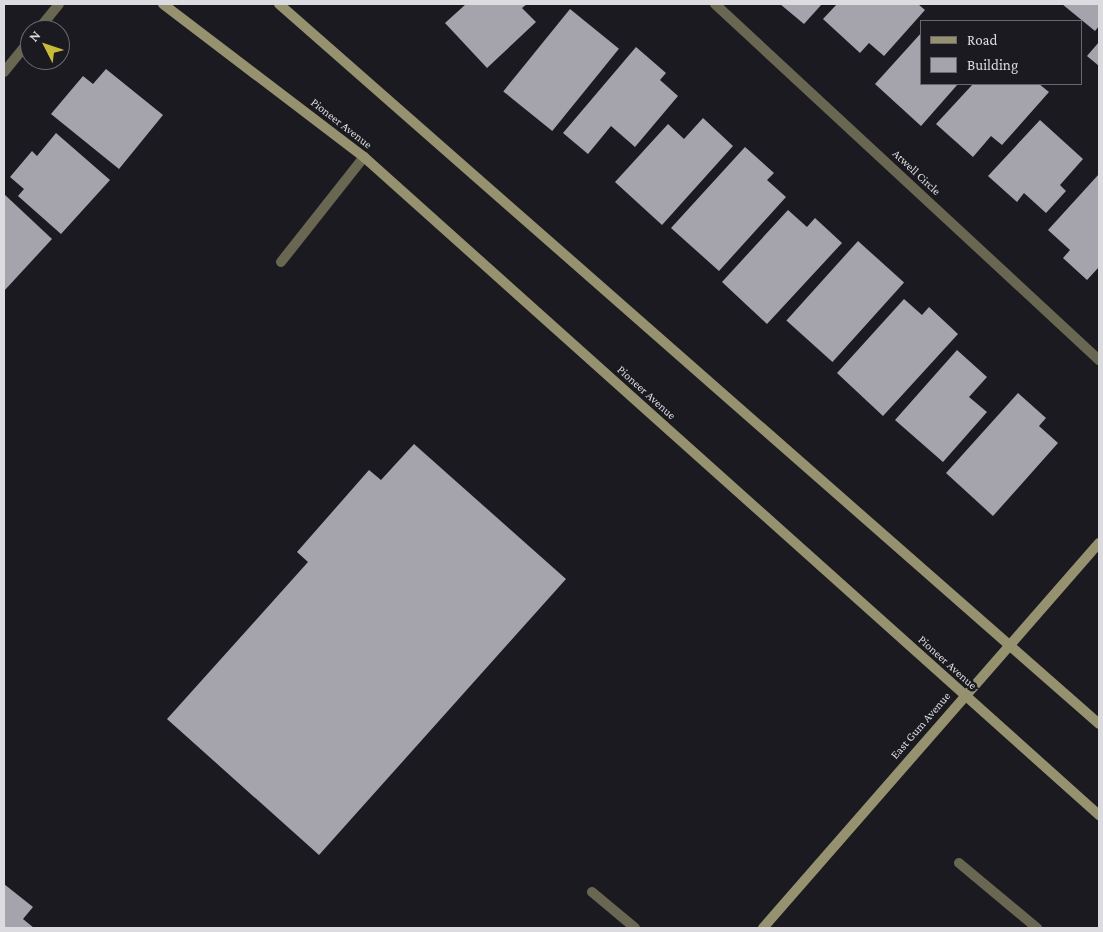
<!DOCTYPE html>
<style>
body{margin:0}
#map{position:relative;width:1103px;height:932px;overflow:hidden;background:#1b1a20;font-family:"Crimson Pro",serif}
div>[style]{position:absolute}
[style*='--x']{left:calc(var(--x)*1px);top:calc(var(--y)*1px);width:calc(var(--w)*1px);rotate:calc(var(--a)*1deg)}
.building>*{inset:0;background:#a5a4ac;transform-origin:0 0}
.lane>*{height:10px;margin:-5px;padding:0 5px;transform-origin:5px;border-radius:5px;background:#696652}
.street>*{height:10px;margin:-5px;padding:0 5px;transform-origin:5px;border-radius:5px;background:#696652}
.secondary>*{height:10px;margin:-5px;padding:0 5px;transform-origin:5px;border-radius:5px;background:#969270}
span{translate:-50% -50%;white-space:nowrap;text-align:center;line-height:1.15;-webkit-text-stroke:5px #1b1a20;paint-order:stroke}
.street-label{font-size:12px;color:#dcdce0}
.frame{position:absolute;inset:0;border:5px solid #dcdce0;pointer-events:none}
.legend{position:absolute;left:920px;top:20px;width:162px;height:65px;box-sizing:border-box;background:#1b1a20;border:1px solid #68686d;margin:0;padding:6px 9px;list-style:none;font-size:15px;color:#dcdce0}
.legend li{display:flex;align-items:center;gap:10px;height:25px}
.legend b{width:25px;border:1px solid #68686d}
.north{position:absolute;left:20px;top:20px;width:50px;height:50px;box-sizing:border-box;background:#1b1a20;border:1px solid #68686d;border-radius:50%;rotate:311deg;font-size:14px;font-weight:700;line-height:20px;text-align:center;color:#dcdce0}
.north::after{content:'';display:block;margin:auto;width:18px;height:22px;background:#c9ba3a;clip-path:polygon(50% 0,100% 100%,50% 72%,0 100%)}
</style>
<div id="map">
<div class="building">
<i style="clip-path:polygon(466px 4px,527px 4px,522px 8px,536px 22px,487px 68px,445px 23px)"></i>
<i style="clip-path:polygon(780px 4px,822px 4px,804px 24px)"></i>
<i style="clip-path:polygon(837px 4px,918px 4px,925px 10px,884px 56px,869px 43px,860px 53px,823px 19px)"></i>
<i style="clip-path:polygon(1062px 4px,1099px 4px,1099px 26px,1095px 31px)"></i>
<i style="left:570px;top:9px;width:63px;height:106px;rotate:39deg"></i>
<i style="clip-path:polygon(922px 32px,922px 84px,958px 84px,921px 126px,875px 84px)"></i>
<i style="clip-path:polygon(1099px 42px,1099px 66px,1087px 56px)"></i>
<i style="clip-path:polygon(636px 47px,666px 73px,660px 80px,678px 96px,635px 147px,611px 126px,588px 154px,563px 133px)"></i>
<i style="clip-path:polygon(106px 69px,163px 115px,119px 169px,51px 114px,83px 76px,93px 84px)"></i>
<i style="clip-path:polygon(973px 84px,1039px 84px,1049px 92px,1002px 145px,991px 136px,973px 157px,936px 124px)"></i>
<i style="clip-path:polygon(703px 118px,733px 146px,662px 225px,615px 182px,668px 124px,684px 139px)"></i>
<i style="clip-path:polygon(1040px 120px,1083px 159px,1060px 185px,1066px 191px,1046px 213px,1024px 193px,1017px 202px,988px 176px)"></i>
<i style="clip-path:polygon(56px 133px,110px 180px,61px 234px,18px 196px,24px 189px,10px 177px,32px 151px,37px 156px)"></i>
<i style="clip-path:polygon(745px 147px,774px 173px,767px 180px,786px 197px,719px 271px,671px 228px)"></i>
<i style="clip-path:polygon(1099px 174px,1099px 267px,1087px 280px,1063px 258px,1070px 250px,1048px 230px)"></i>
<i style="clip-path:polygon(4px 194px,52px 239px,4px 291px)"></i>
<i style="clip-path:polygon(788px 210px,807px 227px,815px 218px,842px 243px,767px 324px,722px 282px)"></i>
<i style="left:858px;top:241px;width:62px;height:107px;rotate:42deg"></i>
<i style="clip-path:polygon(904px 299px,922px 315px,929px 307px,958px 334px,883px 416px,837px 373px)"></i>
<i style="clip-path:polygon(957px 350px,987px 377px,969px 397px,987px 412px,943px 462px,895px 420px)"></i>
<i style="clip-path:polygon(1018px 393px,1046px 418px,1039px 426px,1058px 443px,993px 516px,946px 473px)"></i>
<i style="clip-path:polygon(414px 444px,566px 579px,319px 855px,167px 719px,308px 562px,297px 552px,369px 470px,381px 480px)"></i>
<i style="clip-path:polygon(4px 884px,33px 907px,23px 919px,34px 928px,4px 928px)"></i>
</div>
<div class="lane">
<i style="--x:281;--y:262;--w:134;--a:-51.7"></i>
<i style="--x:959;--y:863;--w:102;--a:39.8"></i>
<i style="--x:592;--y:892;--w:56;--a:39.9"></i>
</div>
<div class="street">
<i style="--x:715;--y:4;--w:524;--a:42.83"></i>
<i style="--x:38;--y:30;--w:33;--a:-51"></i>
<i style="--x:4;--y:72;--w:41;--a:-50.9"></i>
</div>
<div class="secondary">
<i style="--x:163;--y:4;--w:253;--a:37.3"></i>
<i style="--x:364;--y:157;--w:987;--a:41.84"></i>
<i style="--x:279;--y:4;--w:1091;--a:41.28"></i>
<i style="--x:763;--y:928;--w:511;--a:-48.89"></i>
</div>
<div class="street-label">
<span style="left:341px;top:124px;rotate:38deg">Pioneer Avenue</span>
<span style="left:916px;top:173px;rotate:43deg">Atwell Circle</span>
<span style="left:646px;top:393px;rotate:42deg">Pioneer Avenue</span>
<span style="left:947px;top:663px;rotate:42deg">Pioneer Avenue</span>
<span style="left:921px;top:726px;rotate:-49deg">East Gum Avenue</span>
</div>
<div class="frame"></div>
<ul class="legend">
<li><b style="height:6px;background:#969270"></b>Road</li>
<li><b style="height:14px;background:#a5a4ac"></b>Building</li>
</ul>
<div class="north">N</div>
</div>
